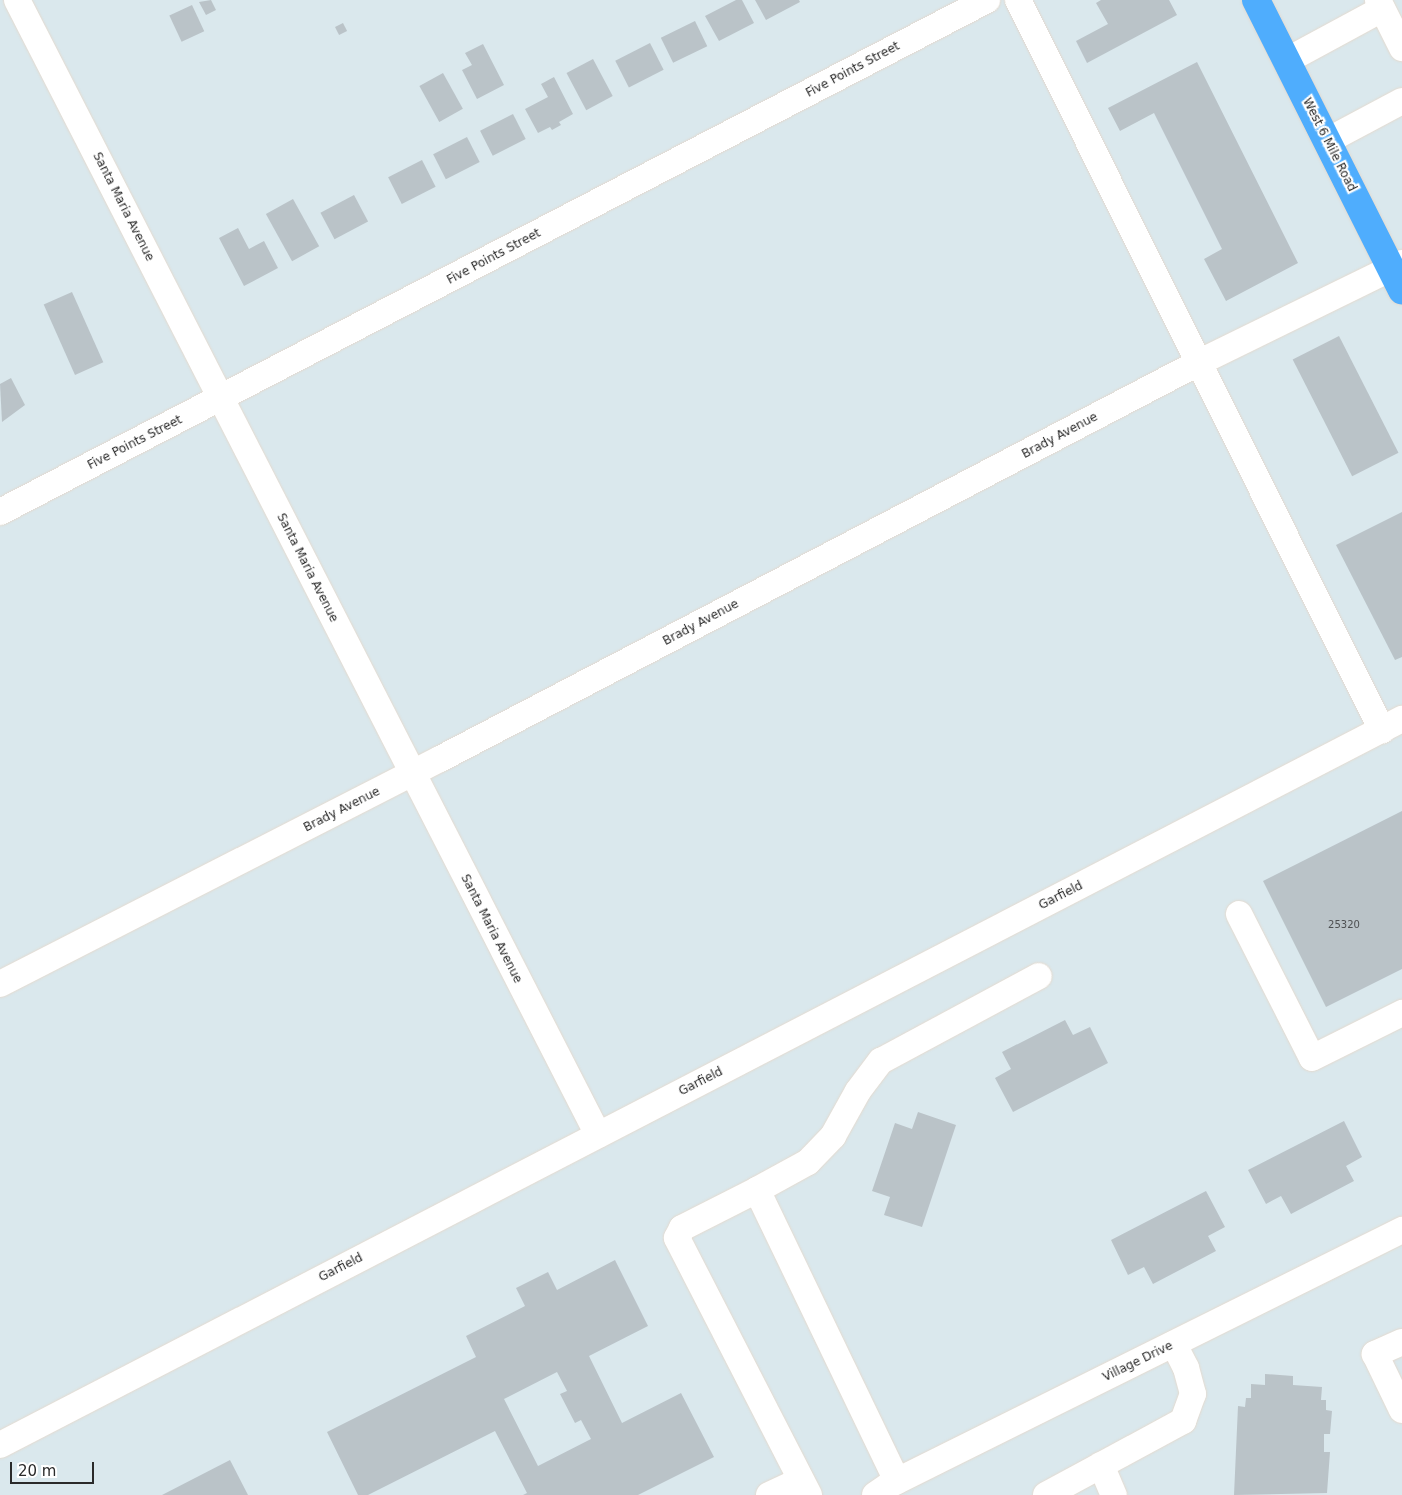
<!DOCTYPE html>
<style>
body{margin:0}
#map{position:relative;width:1402px;height:1495px;overflow:hidden;background:#dae8ed;font-family:"DejaVu Sans",sans-serif}
div>[style]{position:absolute}
[style*='--x']{left:calc(var(--x)*1px);top:calc(var(--y)*1px);width:calc(var(--w)*1px);rotate:calc(var(--a)*1deg)}
.building>*{inset:0;background:#bac3c8;transform-origin:0 0}
.roads{filter:drop-shadow(0 0 1px #e4dacf) drop-shadow(0 0 1px #e4dacf)}
.minor>*{height:26px;margin:-13px;padding:0 13px;transform-origin:13px;border-radius:13px;background:#fff}
.major>*{height:28px;margin:-14px;padding:0 14px;transform-origin:14px;border-radius:14px;background:#4fadfd}
span{translate:-50% -50%;white-space:nowrap;text-align:center;line-height:1.15;-webkit-text-stroke:4.5px #fff;paint-order:stroke}
.number-label{font-size:10px;color:#4e5052}
.number-label span{-webkit-text-stroke-width:0}
.street-label{font-size:12px;color:#2a2a2a}
.scale{position:absolute;left:10px;top:1462px;width:84px;height:22px;box-sizing:border-box;border:2px solid #2a2a2a;border-top:0;padding-left:6px;font-size:15px;line-height:18px;white-space:nowrap;color:#2a2a2a;-webkit-text-stroke:4px #fff;paint-order:stroke}
</style>
<div id="map">
<div class="building">
<i style="clip-path:polygon(211px 0,216px 10px,206px 15px,199px 2px)"></i>
<i style="clip-path:polygon(736px 0,742px 0,754px 23px,719px 41px,705px 16px)"></i>
<i style="clip-path:polygon(755px 0,799px 0,800px 2px,766px 20px)"></i>
<i style="clip-path:polygon(1101px 0,1169px 0,1177px 15px,1087px 63px,1076px 41px,1108px 24px,1096px 3px)"></i>
<i style="left:192px;top:5px;width:29px;height:25px;rotate:65deg"></i>
<i style="left:695px;top:21px;width:28px;height:38px;rotate:64deg"></i>
<i style="left:343px;top:23px;width:9px;height:9px;rotate:63deg"></i>
<i style="left:650px;top:43px;width:30px;height:39px;rotate:63deg"></i>
<i style="clip-path:polygon(483px 44px,504px 85px,477px 99px,462px 70px,472px 65px,465px 53px)"></i>
<i style="left:593px;top:59px;width:42px;height:30px;rotate:62deg"></i>
<i style="clip-path:polygon(1197px 62px,1298px 263px,1226px 301px,1204px 259px,1222px 249px,1154px 113px,1120px 131px,1108px 108px)"></i>
<i style="left:443px;top:73px;width:41px;height:27px;rotate:61deg"></i>
<i style="clip-path:polygon(554px 77px,573px 114px,559px 122px,561px 125px,552px 130px,550px 127px,538px 133px,525px 109px,548px 97px,541px 84px)"></i>
<i style="left:513px;top:114px;width:28px;height:37px;rotate:63deg"></i>
<i style="left:467px;top:137px;width:28px;height:38px;rotate:63deg"></i>
<i style="left:422px;top:160px;width:30px;height:38px;rotate:63deg"></i>
<i style="left:354px;top:195px;width:30px;height:38px;rotate:62deg"></i>
<i style="left:293px;top:199px;width:54px;height:31px;rotate:61deg"></i>
<i style="clip-path:polygon(238px 228px,249px 249px,264px 241px,278px 268px,244px 286px,219px 238px)"></i>
<i style="left:72px;top:292px;width:77px;height:31px;rotate:66deg"></i>
<i style="left:1339px;top:336px;width:131px;height:52px;rotate:63deg"></i>
<i style="clip-path:polygon(11px 378px,25px 405px,2px 422px,0 384px)"></i>
<i style="clip-path:polygon(1402px 512px,1402px 657px,1395px 660px,1336px 545px)"></i>
<i style="clip-path:polygon(1402px 811px,1402px 969px,1326px 1007px,1263px 881px)"></i>
<i style="clip-path:polygon(1065px 1020px,1073px 1035px,1090px 1027px,1108px 1063px,1013px 1112px,995px 1078px,1011px 1069px,1002px 1052px)"></i>
<i style="clip-path:polygon(918px 1112px,956px 1125px,922px 1227px,884px 1215px,890px 1197px,872px 1191px,895px 1123px,912px 1129px)"></i>
<i style="clip-path:polygon(1344px 1121px,1362px 1157px,1346px 1166px,1354px 1181px,1291px 1214px,1281px 1196px,1266px 1204px,1248px 1170px)"></i>
<i style="clip-path:polygon(1206px 1191px,1225px 1227px,1208px 1236px,1216px 1251px,1153px 1284px,1144px 1267px,1128px 1275px,1111px 1240px)"></i>
<i style="clip-path:polygon(evenodd,615px 1260px,648px 1326px,589px 1356px,622px 1423px,681px 1393px,714px 1457px,638px 1495px,523px 1495px,527px 1493px,495px 1431px,368px 1495px,358px 1495px,327px 1432px,476px 1357px,466px 1336px,525px 1306px,516px 1288px,548px 1272px,557px 1290px,615px 1260px,557px 1372px,567px 1391px,560px 1394px,575px 1423px,581px 1420px,591px 1439px,538px 1466px,504px 1399px,557px 1372px)"></i>
<i style="clip-path:polygon(1265px 1374px,1293px 1376px,1293px 1385px,1322px 1387px,1321px 1400px,1326px 1400px,1326px 1410px,1332px 1411px,1330px 1434px,1324px 1434px,1324px 1452px,1330px 1452px,1327px 1493px,1234px 1495px,1238px 1406px,1245px 1407px,1246px 1398px,1251px 1398px,1251px 1384px,1265px 1385px)"></i>
<i style="clip-path:polygon(230px 1460px,248px 1495px,162px 1495px)"></i>
</div>
<div class="roads">
<div class="minor">
<i style="--x:17;--y:0;--w:1275;--a:62.89"></i>
<i style="--x:1018;--y:0;--w:816;--a:63.5"></i>
<i style="--x:1378;--y:0;--w:54;--a:63.4"></i>
<i style="--x:1286;--y:61;--w:109;--a:-28.4"></i>
<i style="--x:1327;--y:141;--w:85;--a:-28.1"></i>
<i style="--x:0;--y:512;--w:1112;--a:-27.42"></i>
<i style="--x:1239;--y:914;--w:161;--a:63.1"></i>
<i style="--x:1312;--y:1058;--w:101;--a:-26.6"></i>
<i style="--x:0;--y:984;--w:494;--a:-27.1"></i>
<i style="--x:440;--y:759;--w:855;--a:-27.58"></i>
<i style="--x:1198;--y:363;--w:227;--a:-26.1"></i>
<i style="--x:757;--y:1190;--w:58;--a:-28.8"></i>
<i style="--x:808;--y:1162;--w:36;--a:-46"></i>
<i style="--x:833;--y:1136;--w:51;--a:-60.9"></i>
<i style="--x:858;--y:1091;--w:38;--a:-53"></i>
<i style="--x:881;--y:1061;--w:179;--a:-28.3"></i>
<i style="--x:1402;--y:1342;--w:30;--a:156"></i>
<i style="--x:1375;--y:1354;--w:62;--a:64.3"></i>
<i style="--x:0;--y:1445;--w:1579;--a:-27.38"></i>
<i style="--x:1101;--y:1465;--w:33;--a:67"></i>
<i style="--x:769;--y:1495;--w:35;--a:-25"></i>
<i style="--x:809;--y:1495;--w:289;--a:-117.2"></i>
<i style="--x:677;--y:1238;--w:11;--a:-63"></i>
<i style="--x:682;--y:1228;--w:84;--a:-26.9"></i>
<i style="--x:757;--y:1190;--w:323;--a:64.3"></i>
<i style="--x:875;--y:1495;--w:19;--a:-35"></i>
<i style="--x:891;--y:1484;--w:571;--a:-26.43"></i>
<i style="--x:1046;--y:1495;--w:156;--a:-28.4"></i>
<i style="--x:1183;--y:1421;--w:29;--a:-70"></i>
<i style="--x:1193;--y:1394;--w:27;--a:-105"></i>
<i style="--x:1186;--y:1368;--w:27;--a:-117"></i>
</div>
<div class="major">
<i style="--x:1256;--y:0;--w:325;--a:63.3"></i>
</div>
</div>
<div class="number-label">
<span style="left:1344px;top:925px">25320</span>
</div>
<div class="street-label">
<span style="left:853px;top:70px;rotate:-28deg">Five Points Street</span>
<span style="left:1329px;top:145px;rotate:63deg">West 6 Mile Road</span>
<span style="left:123px;top:207px;rotate:63deg">Santa Maria Avenue</span>
<span style="left:494px;top:257px;rotate:-28deg">Five Points Street</span>
<span style="left:1060px;top:436px;rotate:-28deg">Brady Avenue</span>
<span style="left:135px;top:443px;rotate:-27deg">Five Points Street</span>
<span style="left:307px;top:568px;rotate:63deg">Santa Maria Avenue</span>
<span style="left:701px;top:623px;rotate:-28deg">Brady Avenue</span>
<span style="left:342px;top:810px;rotate:-27deg">Brady Avenue</span>
<span style="left:1061px;top:896px;rotate:-27deg">Garfield</span>
<span style="left:491px;top:929px;rotate:63deg">Santa Maria Avenue</span>
<span style="left:701px;top:1082px;rotate:-27deg">Garfield</span>
<span style="left:341px;top:1268px;rotate:-27deg">Garfield</span>
<span style="left:1138px;top:1362px;rotate:-26deg">Village Drive</span>
</div>
<div class="scale">20 m</div>
</div>
